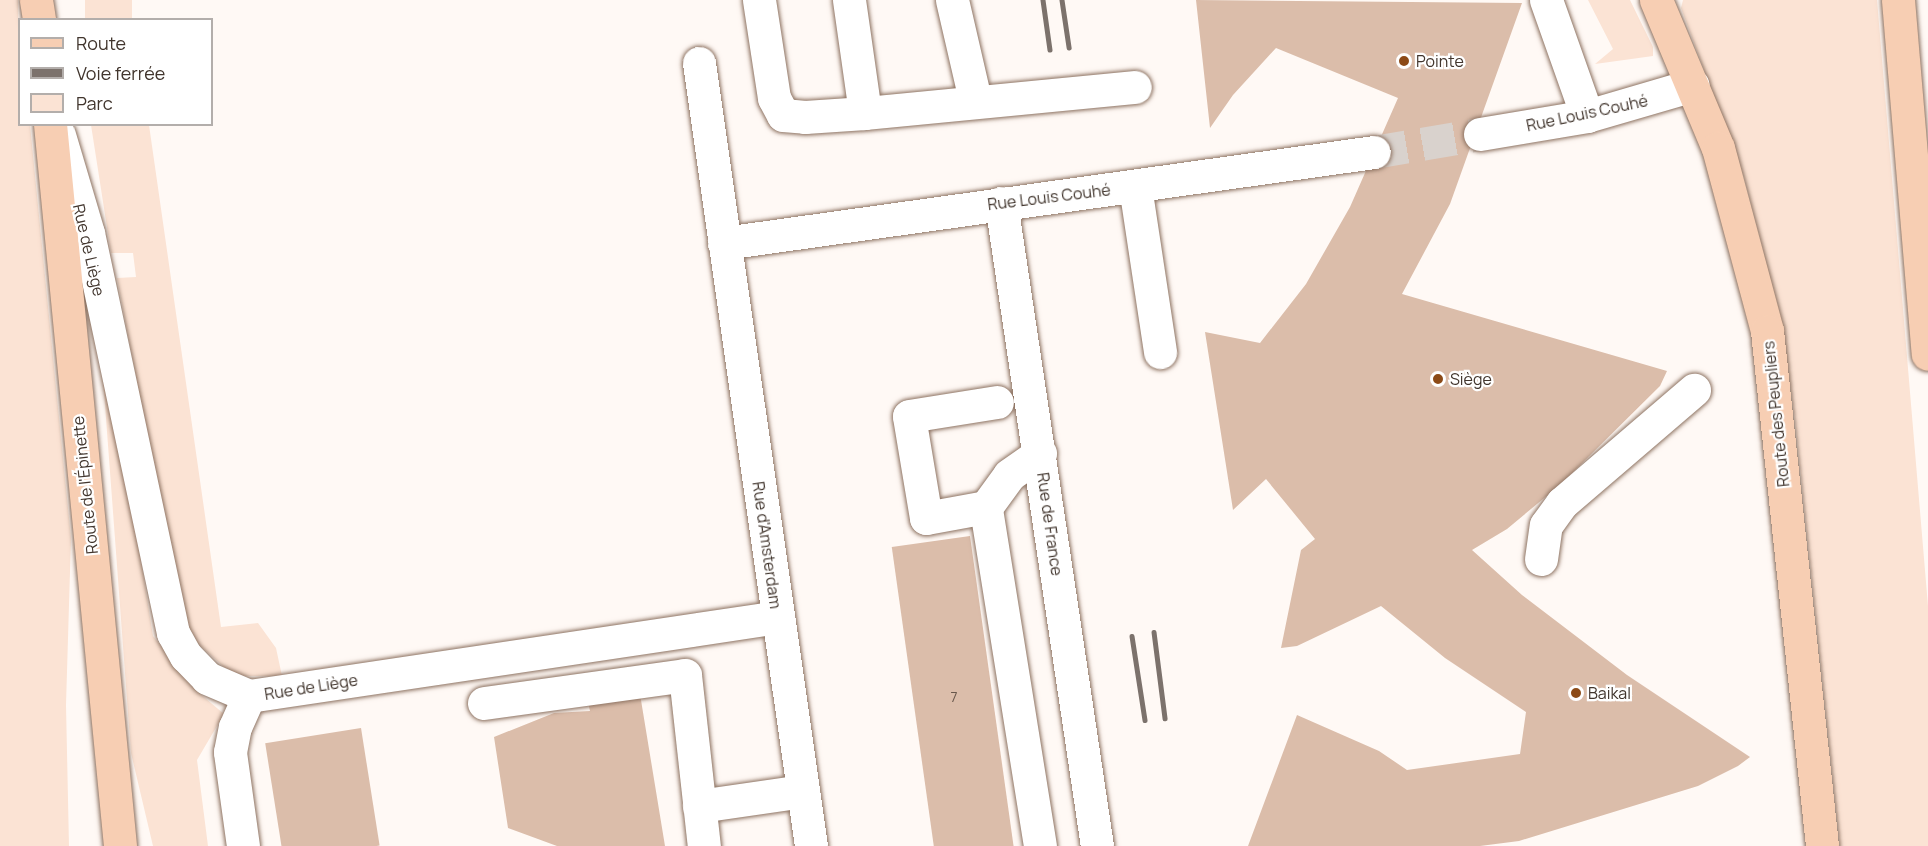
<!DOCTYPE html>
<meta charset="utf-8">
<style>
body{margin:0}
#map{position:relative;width:1928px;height:846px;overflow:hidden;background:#fff9f5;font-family:Manrope,sans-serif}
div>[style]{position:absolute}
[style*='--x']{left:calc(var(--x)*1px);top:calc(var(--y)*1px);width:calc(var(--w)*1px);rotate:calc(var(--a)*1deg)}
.green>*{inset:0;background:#fbe3d4;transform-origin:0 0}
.building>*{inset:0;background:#dbbdaa;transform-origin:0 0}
.minor-tunnel>*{height:33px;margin-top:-16.5px;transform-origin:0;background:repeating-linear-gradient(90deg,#d9d2cd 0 33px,transparent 0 49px)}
.roads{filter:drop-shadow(0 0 2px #8e7362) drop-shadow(0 0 2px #8e7362)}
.minor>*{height:33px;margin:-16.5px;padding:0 16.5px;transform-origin:16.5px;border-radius:16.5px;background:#fff}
.major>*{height:33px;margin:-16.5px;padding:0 16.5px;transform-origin:16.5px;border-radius:16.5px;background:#f7ceb3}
.rail>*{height:4.5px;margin:-2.25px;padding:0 2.25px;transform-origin:2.25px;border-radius:2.25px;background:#7c726c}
.dots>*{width:16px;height:16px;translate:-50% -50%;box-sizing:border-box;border:3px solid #fff;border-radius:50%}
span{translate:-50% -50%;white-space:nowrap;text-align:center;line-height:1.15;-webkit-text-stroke:4.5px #fff;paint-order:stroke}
.number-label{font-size:14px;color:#68574c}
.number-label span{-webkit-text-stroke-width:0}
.poi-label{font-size:16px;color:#41352d}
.left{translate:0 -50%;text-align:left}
.street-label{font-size:16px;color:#41352d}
.legend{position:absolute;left:18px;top:18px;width:195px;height:108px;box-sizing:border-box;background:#fff;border:2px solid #b3aeab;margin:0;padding:8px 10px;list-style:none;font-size:18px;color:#41352d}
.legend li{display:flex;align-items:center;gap:12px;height:30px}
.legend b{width:30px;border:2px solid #b3aeab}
</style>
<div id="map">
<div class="green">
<i style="clip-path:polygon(0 0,18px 0,20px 124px,30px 125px,71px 538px,66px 705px,69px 846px,0 846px)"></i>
<i style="left:85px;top:0;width:47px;height:19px"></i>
<i style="clip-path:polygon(1588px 0,1630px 0,1653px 47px,1653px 56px,1595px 64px,1613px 49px)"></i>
<i style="clip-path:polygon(1683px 0,1877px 0,1928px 606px,1928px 846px,1840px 846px,1795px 418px,1780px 316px,1744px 177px,1681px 8px)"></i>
<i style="clip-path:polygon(91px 125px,149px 125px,221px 627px,258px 623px,276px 648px,282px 676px,234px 676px,185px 632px,117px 278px,136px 277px,133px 253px,111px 253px)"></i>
<i style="clip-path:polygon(95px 271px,153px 636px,198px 692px,224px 714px,197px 760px,208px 846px,153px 846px,131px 753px)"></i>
</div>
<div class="building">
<i style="clip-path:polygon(1196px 0,1522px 3px,1450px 204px,1402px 294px,1667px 371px,1660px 386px,1561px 484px,1507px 529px,1472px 550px,1522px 595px,1627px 675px,1750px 757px,1738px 766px,1698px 786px,1519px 841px,1480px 846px,1248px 846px,1297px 715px,1379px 751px,1407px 770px,1520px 754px,1526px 712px,1445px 658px,1381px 606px,1297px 646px,1281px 648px,1301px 550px,1315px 539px,1266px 479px,1233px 510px,1205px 332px,1260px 343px,1306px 284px,1350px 207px,1398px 98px,1276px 48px,1233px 95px,1210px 128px)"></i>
<i style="left:970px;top:536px;width:313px;height:79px;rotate:82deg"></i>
<i style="clip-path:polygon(640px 694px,665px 846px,557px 846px,508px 828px,494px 737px,554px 713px,590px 711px,588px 702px)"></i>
<i style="left:361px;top:728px;width:119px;height:97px;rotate:81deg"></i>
</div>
<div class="minor-tunnel">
<i style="--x:1374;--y:152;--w:108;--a:-9.6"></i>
</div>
<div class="roads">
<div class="minor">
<i style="--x:759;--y:0;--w:99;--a:81.3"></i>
<i style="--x:774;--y:98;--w:19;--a:62"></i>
<i style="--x:783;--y:115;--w:22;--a:5"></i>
<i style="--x:805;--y:117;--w:60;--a:-3.8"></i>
<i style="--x:865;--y:113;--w:271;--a:-5.5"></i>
<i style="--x:849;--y:0;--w:114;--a:81.9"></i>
<i style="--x:952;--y:0;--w:103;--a:77"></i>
<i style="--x:1546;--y:0;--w:123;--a:70.5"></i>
<i style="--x:699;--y:63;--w:791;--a:81.86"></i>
<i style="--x:1480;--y:134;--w:109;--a:-9.5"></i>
<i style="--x:1587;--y:116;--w:110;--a:-16.3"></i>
<i style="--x:59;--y:135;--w:102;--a:73.5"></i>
<i style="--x:88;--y:233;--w:409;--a:78"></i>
<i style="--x:173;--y:633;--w:26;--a:61"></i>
<i style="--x:186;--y:656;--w:30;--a:46"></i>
<i style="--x:207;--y:678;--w:46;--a:23.2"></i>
<i style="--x:249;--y:696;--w:535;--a:-8.49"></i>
<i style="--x:1135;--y:186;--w:168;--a:81.4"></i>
<i style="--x:1001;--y:203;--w:650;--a:81.51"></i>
<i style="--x:724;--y:243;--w:656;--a:-7.97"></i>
<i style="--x:986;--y:507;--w:61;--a:169.6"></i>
<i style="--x:926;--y:518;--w:103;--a:-99.5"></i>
<i style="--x:909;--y:416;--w:89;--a:-9"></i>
<i style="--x:1541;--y:559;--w:34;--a:-82"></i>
<i style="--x:1546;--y:525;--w:27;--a:-54"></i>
<i style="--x:1562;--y:503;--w:174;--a:-40.6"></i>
<i style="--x:484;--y:703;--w:203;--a:-7.9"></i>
<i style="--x:685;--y:675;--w:172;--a:83.7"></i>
<i style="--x:699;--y:806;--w:105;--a:-8.2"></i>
<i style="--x:243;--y:846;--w:95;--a:-97.9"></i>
<i style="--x:230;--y:752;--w:25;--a:-79"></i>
<i style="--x:235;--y:727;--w:34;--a:-66"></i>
<i style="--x:1040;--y:846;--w:343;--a:-99.1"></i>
<i style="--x:986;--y:507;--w:39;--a:-54"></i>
<i style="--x:1009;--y:475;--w:38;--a:-35"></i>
</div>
<div class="major">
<i style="--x:36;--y:0;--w:20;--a:81"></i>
<i style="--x:1656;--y:0;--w:160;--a:67.3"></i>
<i style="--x:1718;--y:148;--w:189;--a:75"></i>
<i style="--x:1767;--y:331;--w:518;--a:83.9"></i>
<i style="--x:1898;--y:0;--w:355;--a:85.2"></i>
<i style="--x:50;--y:124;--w:725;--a:84.46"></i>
</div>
</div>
<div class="rail">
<i style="--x:1043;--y:0;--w:50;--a:82"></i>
<i style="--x:1062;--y:0;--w:48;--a:81.5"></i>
<i style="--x:1154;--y:632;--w:87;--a:82.7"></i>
<i style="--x:1132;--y:636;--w:85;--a:81.2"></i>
</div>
<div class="dots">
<i style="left:1404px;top:61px;background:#8c4a17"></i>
<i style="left:1438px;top:379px;background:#8c4a17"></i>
<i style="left:1576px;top:693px;background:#8c4a17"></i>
</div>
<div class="number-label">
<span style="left:954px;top:697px">7</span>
</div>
<div class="poi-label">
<span class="left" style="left:1416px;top:61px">Pointe</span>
<span class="left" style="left:1450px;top:379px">Siège</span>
<span class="left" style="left:1588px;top:693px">Baikal</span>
</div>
<div class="street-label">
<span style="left:1587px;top:113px;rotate:-12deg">Rue Louis Couhé</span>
<span style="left:1049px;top:197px;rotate:-7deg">Rue Louis Couhé</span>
<span style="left:89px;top:250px;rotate:77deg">Rue de Liège</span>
<span style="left:1776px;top:414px;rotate:-96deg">Route des Peupliers</span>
<span style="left:85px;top:485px;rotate:-96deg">Route de l'Épinette</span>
<span style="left:1050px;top:524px;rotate:82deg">Rue de France</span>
<span style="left:767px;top:545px;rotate:82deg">Rue d'Amsterdam</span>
<span style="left:311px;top:687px;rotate:-9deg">Rue de Liège</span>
</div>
<ul class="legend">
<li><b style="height:8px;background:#f7ceb3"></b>Route</li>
<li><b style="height:8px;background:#7c726c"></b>Voie ferrée</li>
<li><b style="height:16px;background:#fbe3d4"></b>Parc</li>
</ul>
</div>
